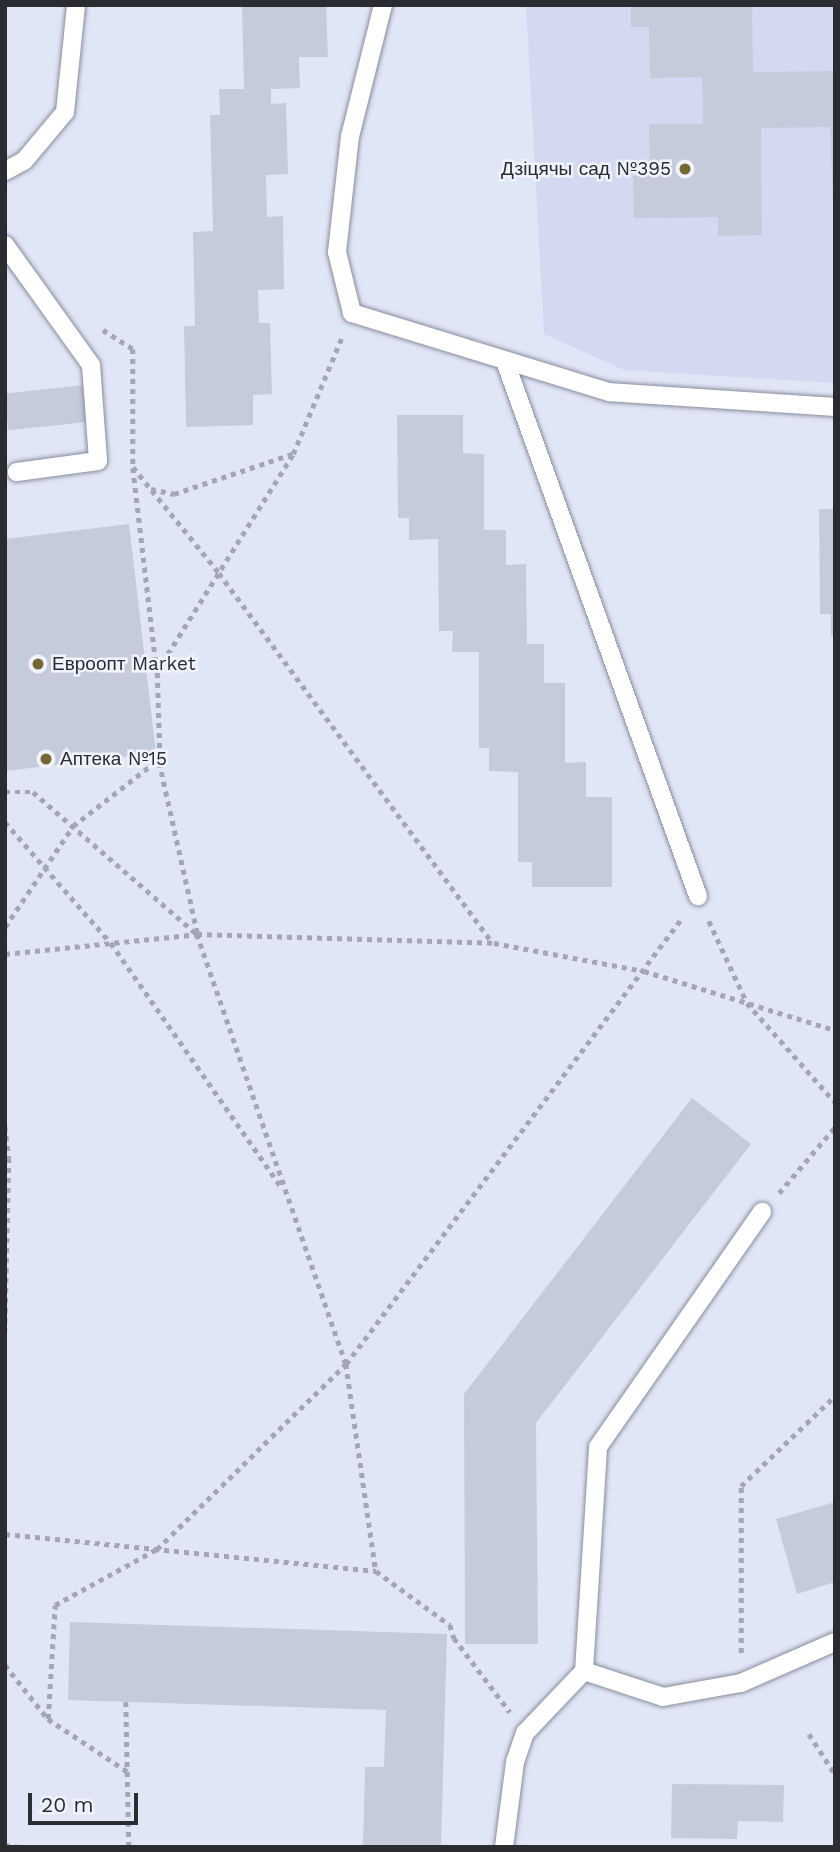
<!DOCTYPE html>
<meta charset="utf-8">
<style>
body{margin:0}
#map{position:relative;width:840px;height:1852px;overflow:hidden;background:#e1e6f6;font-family:"Work Sans",sans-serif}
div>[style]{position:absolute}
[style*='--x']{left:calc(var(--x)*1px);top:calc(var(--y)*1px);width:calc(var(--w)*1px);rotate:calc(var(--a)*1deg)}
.built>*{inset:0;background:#d3d9f0}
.building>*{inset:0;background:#c6cbdb;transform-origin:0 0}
.path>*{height:4.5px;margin-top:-2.25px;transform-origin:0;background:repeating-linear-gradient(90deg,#a3a7b4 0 5px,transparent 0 10px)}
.roads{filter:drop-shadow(0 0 2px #888d9c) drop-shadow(0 0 2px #888d9c)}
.service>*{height:18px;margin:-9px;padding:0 9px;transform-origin:9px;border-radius:9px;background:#fff}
.dots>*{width:19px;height:19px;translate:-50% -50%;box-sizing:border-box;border:4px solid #f0f3fd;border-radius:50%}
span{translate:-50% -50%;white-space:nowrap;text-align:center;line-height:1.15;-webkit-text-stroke:5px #f0f3fd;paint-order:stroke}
.poi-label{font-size:19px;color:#2a2c32}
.right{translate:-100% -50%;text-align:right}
.left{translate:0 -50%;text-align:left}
.frame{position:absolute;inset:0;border:7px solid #2a2c32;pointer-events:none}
.scale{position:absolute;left:28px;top:1793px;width:110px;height:32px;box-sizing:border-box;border:4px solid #2a2c32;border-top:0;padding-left:9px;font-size:21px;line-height:24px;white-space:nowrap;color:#2a2c32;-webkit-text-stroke:5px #f0f3fd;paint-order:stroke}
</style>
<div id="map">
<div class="built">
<i style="clip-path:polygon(526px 5px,835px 5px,835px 383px,624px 370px,544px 334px)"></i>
</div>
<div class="building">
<i style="clip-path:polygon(242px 5px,326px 5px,328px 57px,299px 57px,300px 88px,271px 89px,271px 104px,286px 103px,288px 174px,266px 175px,267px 217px,283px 216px,284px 289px,258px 290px,259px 323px,270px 323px,272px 394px,253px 395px,253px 425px,186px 427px,184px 326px,195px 326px,193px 232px,213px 231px,210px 115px,220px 115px,219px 89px,244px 89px)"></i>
<i style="clip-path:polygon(631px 5px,752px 5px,753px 72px,835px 71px,835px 252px,830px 127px,761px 128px,762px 235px,718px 236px,718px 217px,634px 218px,633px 176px,650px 176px,649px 124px,703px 124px,702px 77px,650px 78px,649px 27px,631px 27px)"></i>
<i style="left:85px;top:385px;width:37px;height:81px;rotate:84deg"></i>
<i style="clip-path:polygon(397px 415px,463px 415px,463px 453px,484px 454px,484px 530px,506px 530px,506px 565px,526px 564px,527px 644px,544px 644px,544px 683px,565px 683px,565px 763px,586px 762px,586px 797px,612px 797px,612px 887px,532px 887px,532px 862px,518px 862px,518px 772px,489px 771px,489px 748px,479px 748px,479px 652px,452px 652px,453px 631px,439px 631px,438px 539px,409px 540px,409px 518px,398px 518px)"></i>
<i style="clip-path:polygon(819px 509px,835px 509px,835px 636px,831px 636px,831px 614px,820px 614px)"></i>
<i style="clip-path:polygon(129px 524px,156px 753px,5px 771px,5px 539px)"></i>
<i style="clip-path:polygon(692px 1098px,751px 1144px,536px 1423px,538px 1644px,465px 1644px,464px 1394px)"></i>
<i style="clip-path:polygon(835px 1502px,835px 1582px,797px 1594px,776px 1519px)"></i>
<i style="clip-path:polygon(70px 1622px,447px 1634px,441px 1847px,363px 1847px,365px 1767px,384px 1767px,386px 1710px,68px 1700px)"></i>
<i style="clip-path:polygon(672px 1784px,784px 1785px,783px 1822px,738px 1821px,737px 1839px,671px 1838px)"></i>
</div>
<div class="path">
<i style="--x:103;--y:330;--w:36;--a:32"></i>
<i style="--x:133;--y:349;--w:118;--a:90"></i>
<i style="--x:133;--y:467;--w:136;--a:50.9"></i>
<i style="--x:219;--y:573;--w:460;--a:53.5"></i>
<i style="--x:133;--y:468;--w:204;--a:83.3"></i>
<i style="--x:151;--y:489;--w:24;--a:12"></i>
<i style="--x:174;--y:494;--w:125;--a:-18.7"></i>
<i style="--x:5;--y:792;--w:28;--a:0"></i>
<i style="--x:33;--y:792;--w:217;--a:40.9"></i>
<i style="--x:197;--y:934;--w:455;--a:70.9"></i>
<i style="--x:346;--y:1364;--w:209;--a:81.8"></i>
<i style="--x:5;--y:822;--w:161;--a:48.8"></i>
<i style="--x:111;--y:943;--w:297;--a:55.1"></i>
<i style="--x:709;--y:921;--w:90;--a:65.1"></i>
<i style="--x:747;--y:1003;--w:132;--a:48.4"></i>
<i style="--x:5;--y:927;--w:122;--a:-56"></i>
<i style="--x:73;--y:826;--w:109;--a:-37.9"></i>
<i style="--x:197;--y:933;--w:169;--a:-102.6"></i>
<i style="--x:160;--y:768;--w:97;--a:-91.8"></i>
<i style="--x:157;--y:671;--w:256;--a:-57.9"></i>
<i style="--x:293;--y:454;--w:127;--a:-67.3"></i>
<i style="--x:5;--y:954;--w:193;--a:-5.9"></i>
<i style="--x:197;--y:934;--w:297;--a:1.7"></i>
<i style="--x:494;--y:943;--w:153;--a:10.6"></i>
<i style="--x:644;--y:971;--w:200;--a:17.2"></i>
<i style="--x:5;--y:1126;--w:32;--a:83"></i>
<i style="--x:9;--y:1158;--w:179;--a:91.3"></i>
<i style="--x:779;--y:1193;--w:87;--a:-49.7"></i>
<i style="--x:5;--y:1534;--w:373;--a:5.7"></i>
<i style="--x:376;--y:1571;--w:92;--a:36.1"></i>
<i style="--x:450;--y:1625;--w:14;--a:73"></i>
<i style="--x:454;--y:1638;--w:93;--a:52.9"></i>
<i style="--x:741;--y:1653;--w:167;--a:-90"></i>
<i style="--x:741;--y:1486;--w:130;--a:-43.8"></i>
<i style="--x:5;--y:1665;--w:69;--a:51.5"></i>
<i style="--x:48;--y:1719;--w:96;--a:33.5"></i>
<i style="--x:126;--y:1702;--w:145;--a:88.8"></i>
<i style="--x:48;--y:1719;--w:114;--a:-86.5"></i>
<i style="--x:55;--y:1605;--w:116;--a:-28.8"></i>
<i style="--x:157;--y:1549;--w:264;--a:-44.4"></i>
<i style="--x:346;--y:1364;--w:558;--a:-53.01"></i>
<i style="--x:809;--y:1734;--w:48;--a:57"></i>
<i style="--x:5;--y:1845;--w:14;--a:8"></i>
</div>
<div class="roads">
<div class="service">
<i style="--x:383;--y:5;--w:135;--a:104.1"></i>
<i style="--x:350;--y:136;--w:117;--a:96.4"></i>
<i style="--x:337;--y:252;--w:63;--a:76.2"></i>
<i style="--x:352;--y:313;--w:269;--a:17.1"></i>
<i style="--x:609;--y:392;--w:226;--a:3.8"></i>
<i style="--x:5;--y:171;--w:21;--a:-28"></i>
<i style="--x:24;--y:161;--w:64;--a:-50.1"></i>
<i style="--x:65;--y:112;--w:108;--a:-84.1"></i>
<i style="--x:5;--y:245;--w:148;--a:54.4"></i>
<i style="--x:91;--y:365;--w:96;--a:85.8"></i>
<i style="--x:98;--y:461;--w:82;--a:172.3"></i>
<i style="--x:506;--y:364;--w:566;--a:70.16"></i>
<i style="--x:584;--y:1671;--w:83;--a:18.2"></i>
<i style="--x:663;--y:1697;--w:79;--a:-10.2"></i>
<i style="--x:741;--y:1683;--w:103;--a:-23.6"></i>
<i style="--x:504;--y:1847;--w:86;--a:-82.6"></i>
<i style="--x:515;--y:1762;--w:31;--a:-71"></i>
<i style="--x:525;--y:1733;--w:86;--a:-46.4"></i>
<i style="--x:584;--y:1671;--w:224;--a:-86.4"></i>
<i style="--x:598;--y:1447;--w:287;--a:-55.1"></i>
</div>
</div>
<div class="dots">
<i style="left:685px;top:169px;background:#776735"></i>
<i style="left:38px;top:664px;background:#776735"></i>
<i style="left:46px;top:759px;background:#776735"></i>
</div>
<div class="poi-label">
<span class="right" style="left:671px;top:169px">Дзіцячы сад №395</span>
<span class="left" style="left:52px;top:664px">Евроопт Market</span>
<span class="left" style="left:60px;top:759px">Аптека №15</span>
</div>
<div class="frame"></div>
<div class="scale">20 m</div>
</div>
